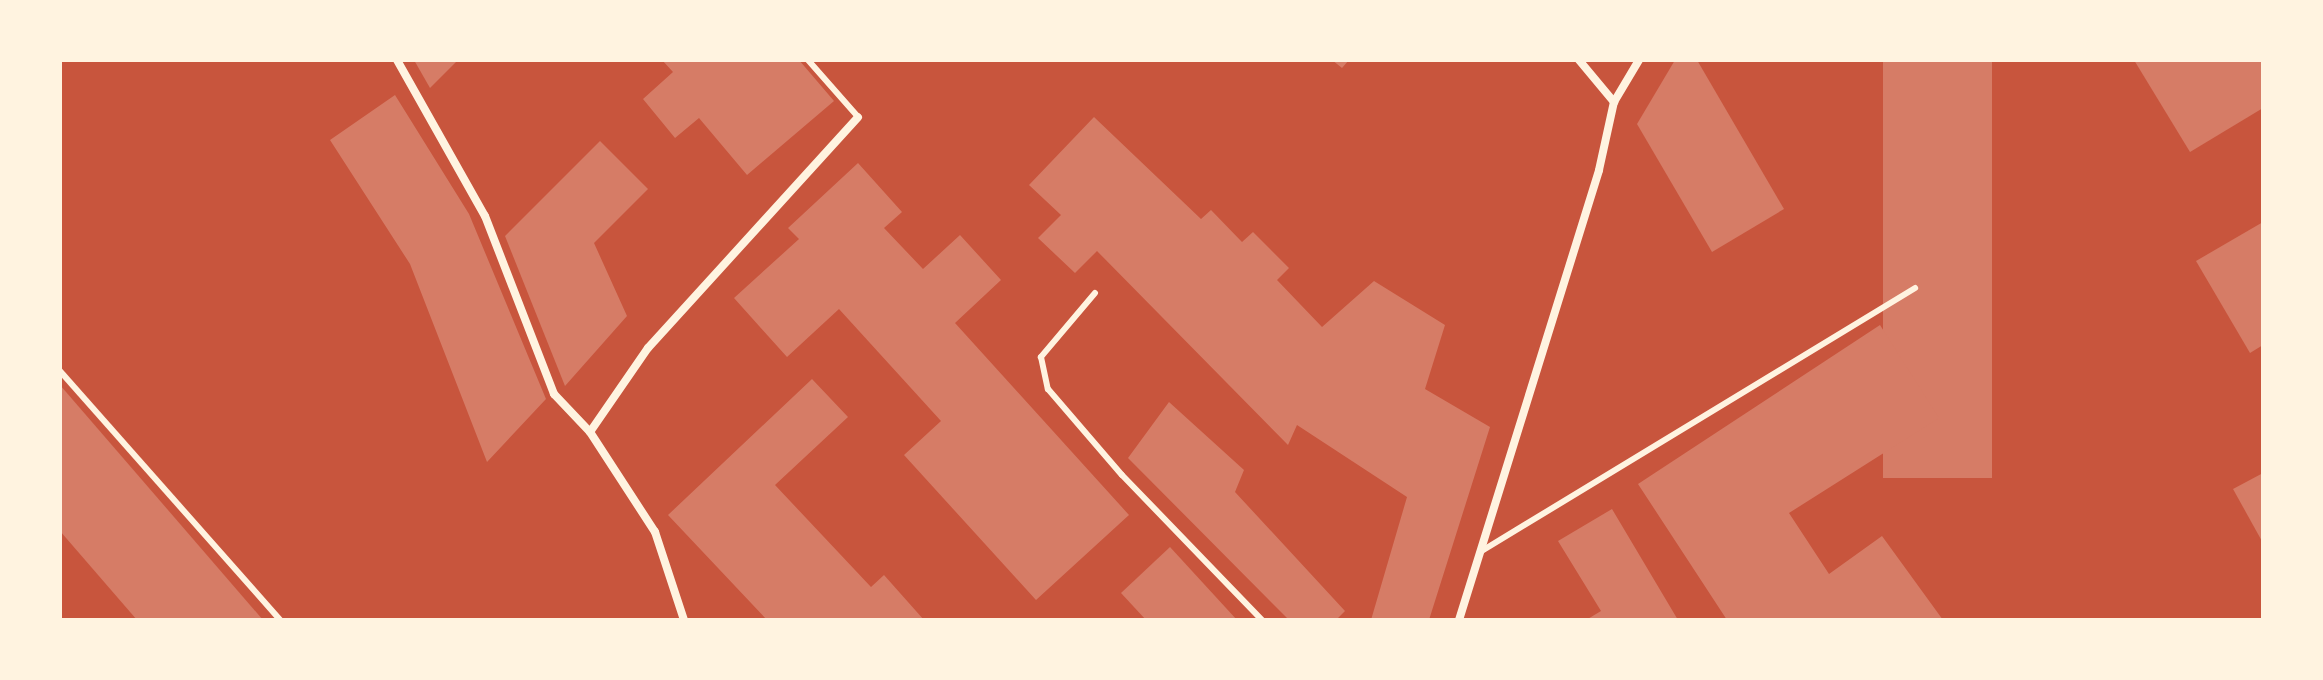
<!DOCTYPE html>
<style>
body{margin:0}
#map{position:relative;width:2323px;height:680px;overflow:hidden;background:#c8553d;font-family:"Open Sans",sans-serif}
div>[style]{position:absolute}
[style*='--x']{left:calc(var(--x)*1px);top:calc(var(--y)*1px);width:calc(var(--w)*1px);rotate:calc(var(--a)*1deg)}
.building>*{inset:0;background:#d67c66;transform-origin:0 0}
.service>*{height:6px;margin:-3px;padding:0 3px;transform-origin:3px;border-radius:3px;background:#fff3e0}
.minor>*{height:8px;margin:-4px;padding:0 4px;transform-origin:4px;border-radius:4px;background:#fff3e0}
span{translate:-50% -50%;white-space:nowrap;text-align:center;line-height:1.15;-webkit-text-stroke:8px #fff3e0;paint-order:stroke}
.frame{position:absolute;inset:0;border:62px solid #fff3e0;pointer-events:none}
</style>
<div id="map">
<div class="building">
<i style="clip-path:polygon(414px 60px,458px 60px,430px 88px)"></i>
<i style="clip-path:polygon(662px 60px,799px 60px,834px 101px,747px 175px,699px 118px,675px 138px,643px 99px,673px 72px)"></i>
<i style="clip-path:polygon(1332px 60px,1349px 60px,1342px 68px)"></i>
<i style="clip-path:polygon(1675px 60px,1697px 60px,1784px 209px,1712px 252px,1637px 124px)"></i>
<i style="left:1883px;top:60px;width:109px;height:418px"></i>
<i style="clip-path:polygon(2134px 60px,2263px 60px,2263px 108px,2190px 152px)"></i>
<i style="clip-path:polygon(395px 95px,469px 214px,546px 399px,487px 462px,410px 264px,330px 140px)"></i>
<i style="clip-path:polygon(1094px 117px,1201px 219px,1211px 210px,1242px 242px,1253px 232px,1289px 268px,1277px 280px,1322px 327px,1374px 281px,1445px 325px,1425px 389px,1490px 427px,1429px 620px,1371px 620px,1407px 497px,1297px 425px,1288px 445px,1097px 251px,1075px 273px,1038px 238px,1061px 215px,1029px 185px)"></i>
<i style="clip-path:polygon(600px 141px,648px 189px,594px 243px,627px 316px,565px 386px,505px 236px)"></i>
<i style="clip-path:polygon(858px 163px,902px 212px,884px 228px,923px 269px,960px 235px,1001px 280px,955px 323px,1129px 515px,1036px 600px,904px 455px,941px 421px,839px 309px,787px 357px,734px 298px,799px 239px,788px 228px)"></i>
<i style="clip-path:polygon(2263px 222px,2263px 345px,2250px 353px,2196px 261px)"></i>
<i style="clip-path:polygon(1880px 325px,1939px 418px,1789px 513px,1829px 574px,1882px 536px,1943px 620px,1727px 620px,1638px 484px)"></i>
<i style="clip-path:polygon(812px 379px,848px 417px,775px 485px,871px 587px,884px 575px,924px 620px,767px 620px,668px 515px)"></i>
<i style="clip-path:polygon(60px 385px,263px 620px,137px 620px,60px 531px)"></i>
<i style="clip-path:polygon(1169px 402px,1244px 470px,1235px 492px,1345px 611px,1336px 620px,1289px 620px,1128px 458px)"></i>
<i style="clip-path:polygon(2263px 473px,2263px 543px,2233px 489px)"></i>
<i style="clip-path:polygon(1612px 509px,1678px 620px,1586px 620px,1601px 611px,1558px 541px)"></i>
<i style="clip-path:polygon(1170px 547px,1237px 620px,1146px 620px,1121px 593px)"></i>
</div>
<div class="service">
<i style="--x:808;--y:60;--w:76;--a:48.7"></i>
<i style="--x:1095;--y:293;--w:84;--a:130.2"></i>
<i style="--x:1041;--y:357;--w:33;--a:78"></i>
<i style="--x:1048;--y:389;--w:113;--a:49.3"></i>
<i style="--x:1122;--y:475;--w:202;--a:46"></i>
<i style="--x:60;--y:371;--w:332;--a:48.5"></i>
<i style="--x:1480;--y:552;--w:509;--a:-31.25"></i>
</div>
<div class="minor">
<i style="--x:397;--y:60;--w:179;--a:60.6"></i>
<i style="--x:485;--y:216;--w:191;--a:68.8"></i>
<i style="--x:554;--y:394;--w:52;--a:46.5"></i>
<i style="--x:1579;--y:60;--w:55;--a:50.2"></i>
<i style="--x:684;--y:620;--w:93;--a:-108.2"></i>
<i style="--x:655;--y:532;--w:119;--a:-123"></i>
<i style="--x:590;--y:432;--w:102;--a:-55.4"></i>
<i style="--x:648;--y:348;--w:312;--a:-47.7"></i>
<i style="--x:1459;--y:620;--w:471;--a:-72.7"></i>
<i style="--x:1599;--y:170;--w:70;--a:-77.6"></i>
<i style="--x:1614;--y:102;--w:49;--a:-59.2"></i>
</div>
<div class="frame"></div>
</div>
